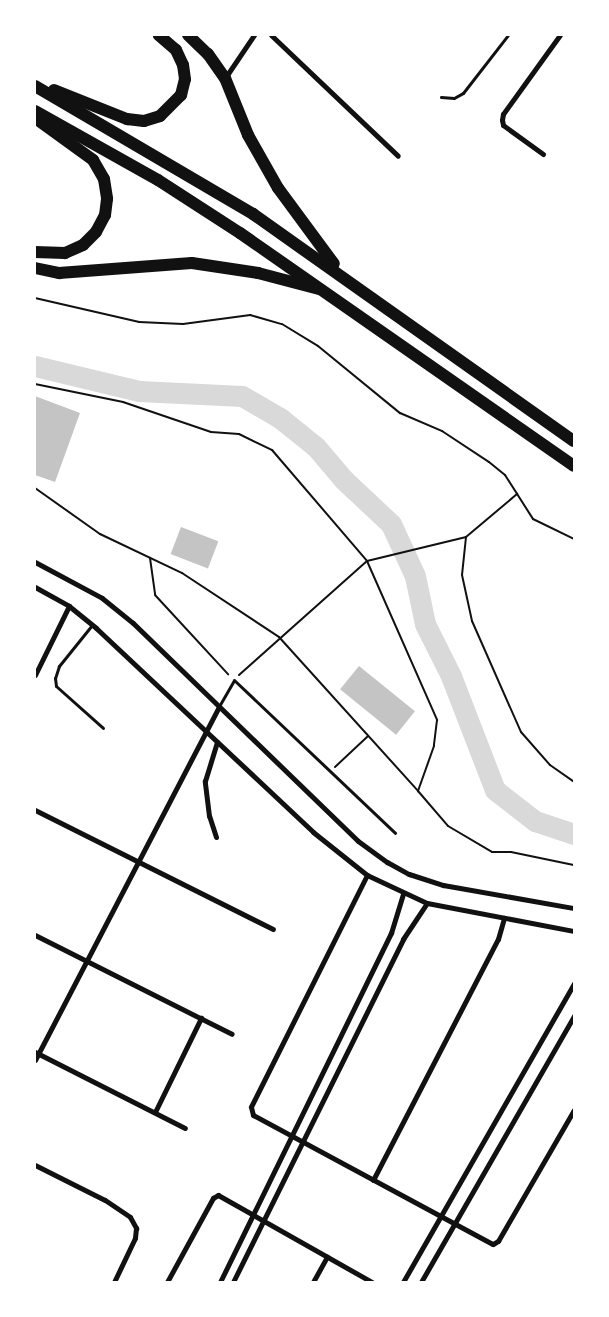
<!DOCTYPE html>
<style>
body{margin:0}
#map{position:relative;width:609px;height:1317px;overflow:hidden;background:#fff;font-family:"Source Serif 4",serif}
div>[style]{position:absolute}
[style*='--x']{left:calc(var(--x)*1px);top:calc(var(--y)*1px);width:calc(var(--w)*1px);rotate:calc(var(--a)*1deg)}
.river>*{height:21px;margin:-10.5px;padding:0 10.5px;transform-origin:10.5px;border-radius:10.5px;background:#d9d9d9}
.building>*{inset:0;background:#c4c4c4;transform-origin:0 0}
.path>*{height:2px;margin:-1px;padding:0 1px;transform-origin:1px;border-radius:1px;background:#111}
.service>*{height:3px;margin:-1.5px;padding:0 1.5px;transform-origin:1.5px;border-radius:1.5px;background:#111}
.minor>*{height:5px;margin:-2.5px;padding:0 2.5px;transform-origin:2.5px;border-radius:2.5px;background:#111}
.motorway>*{height:12px;margin:-6px;padding:0 6px;transform-origin:6px;border-radius:6px;background:#111}
span{translate:-50% -50%;white-space:nowrap;text-align:center;line-height:1.15;-webkit-text-stroke:5px #fff;paint-order:stroke}
.frame{position:absolute;inset:0;border:36px solid #fff;pointer-events:none}
</style>
<div id="map">
<div class="river">
<i style="--x:35;--y:366;--w:107;--a:13.5"></i>
<i style="--x:139;--y:391;--w:103;--a:2.8"></i>
<i style="--x:242;--y:396;--w:44;--a:30.1"></i>
<i style="--x:280;--y:418;--w:46;--a:38.9"></i>
<i style="--x:316;--y:447;--w:43;--a:49.7"></i>
<i style="--x:344;--y:480;--w:64;--a:43.1"></i>
<i style="--x:391;--y:524;--w:57;--a:65.2"></i>
<i style="--x:415;--y:576;--w:49;--a:78.2"></i>
<i style="--x:425;--y:624;--w:58;--a:63.4"></i>
<i style="--x:451;--y:676;--w:122;--a:68.9"></i>
<i style="--x:495;--y:790;--w:51;--a:37.8"></i>
<i style="--x:535;--y:821;--w:41;--a:18.4"></i>
</div>
<div class="building">
<i style="clip-path:polygon(35px 396px,80px 413px,55px 482px,35px 475px)"></i>
<i style="left:181px;top:527px;width:40px;height:29px;rotate:21deg"></i>
<i style="left:359px;top:666px;width:72px;height:30px;rotate:39deg"></i>
</div>
<div class="path">
<i style="--x:35;--y:298;--w:107;--a:13"></i>
<i style="--x:139;--y:322;--w:44;--a:2.6"></i>
<i style="--x:183;--y:324;--w:68;--a:-7.7"></i>
<i style="--x:250;--y:315;--w:33;--a:16"></i>
<i style="--x:282;--y:324;--w:42;--a:31.4"></i>
<i style="--x:318;--y:346;--w:106;--a:39.3"></i>
<i style="--x:400;--y:413;--w:46;--a:23.2"></i>
<i style="--x:442;--y:431;--w:56;--a:33.4"></i>
<i style="--x:489;--y:462;--w:21;--a:39"></i>
<i style="--x:505;--y:475;--w:52;--a:57.5"></i>
<i style="--x:533;--y:519;--w:46;--a:26"></i>
<i style="--x:35;--y:384;--w:90;--a:11.6"></i>
<i style="--x:123;--y:402;--w:93;--a:18.8"></i>
<i style="--x:211;--y:432;--w:28;--a:4"></i>
<i style="--x:239;--y:434;--w:37;--a:26"></i>
<i style="--x:272;--y:450;--w:146;--a:49.4"></i>
<i style="--x:367;--y:561;--w:174;--a:66.2"></i>
<i style="--x:437;--y:720;--w:26;--a:97"></i>
<i style="--x:434;--y:746;--w:48;--a:109.6"></i>
<i style="--x:418;--y:791;--w:46;--a:49.4"></i>
<i style="--x:448;--y:826;--w:51;--a:30.6"></i>
<i style="--x:492;--y:852;--w:19;--a:0"></i>
<i style="--x:511;--y:852;--w:64;--a:11.7"></i>
<i style="--x:35;--y:488;--w:80;--a:35.3"></i>
<i style="--x:100;--y:534;--w:91;--a:25.4"></i>
<i style="--x:182;--y:573;--w:116;--a:33.4"></i>
<i style="--x:279;--y:637;--w:207;--a:47.9"></i>
<i style="--x:466;--y:537;--w:38;--a:96"></i>
<i style="--x:462;--y:575;--w:47;--a:77.7"></i>
<i style="--x:472;--y:621;--w:121;--a:66.2"></i>
<i style="--x:521;--y:732;--w:44;--a:48.7"></i>
<i style="--x:550;--y:765;--w:29;--a:35"></i>
<i style="--x:150;--y:558;--w:37;--a:82"></i>
<i style="--x:155;--y:595;--w:108;--a:47.3"></i>
<i style="--x:239;--y:675;--w:171;--a:-41.7"></i>
<i style="--x:367;--y:561;--w:102;--a:-13.6"></i>
<i style="--x:466;--y:537;--w:67;--a:-40.1"></i>
<i style="--x:335;--y:767;--w:45;--a:-43.2"></i>
</div>
<div class="service">
<i style="--x:441;--y:97;--w:13;--a:4"></i>
<i style="--x:454;--y:98;--w:10;--a:-29"></i>
<i style="--x:463;--y:93;--w:73;--a:-52.2"></i>
<i style="--x:92;--y:625;--w:53;--a:128.8"></i>
<i style="--x:59;--y:666;--w:13;--a:108"></i>
<i style="--x:55;--y:678;--w:8;--a:83"></i>
<i style="--x:56;--y:686;--w:63;--a:41.8"></i>
<i style="--x:218;--y:708;--w:32;--a:-60"></i>
<i style="--x:234;--y:680;--w:222;--a:43.5"></i>
</div>
<div class="minor">
<i style="--x:271;--y:35;--w:175;--a:43.6"></i>
<i style="--x:225;--y:78;--w:52;--a:-56"></i>
<i style="--x:543;--y:154;--w:49;--a:-144.1"></i>
<i style="--x:503;--y:125;--w:5;--a:-101"></i>
<i style="--x:502;--y:120;--w:6;--a:-81"></i>
<i style="--x:503;--y:114;--w:97;--a:-54.2"></i>
<i style="--x:35;--y:562;--w:76;--a:28.2"></i>
<i style="--x:102;--y:598;--w:40;--a:39"></i>
<i style="--x:133;--y:623;--w:313;--a:44.1"></i>
<i style="--x:358;--y:841;--w:36;--a:36"></i>
<i style="--x:387;--y:862;--w:25;--a:29"></i>
<i style="--x:409;--y:874;--w:36;--a:18"></i>
<i style="--x:443;--y:885;--w:133;--a:10"></i>
<i style="--x:35;--y:587;--w:39;--a:29"></i>
<i style="--x:69;--y:606;--w:35;--a:39"></i>
<i style="--x:96;--y:628;--w:298;--a:43.2"></i>
<i style="--x:313;--y:832;--w:69;--a:38.5"></i>
<i style="--x:367;--y:875;--w:66;--a:25"></i>
<i style="--x:427;--y:903;--w:150;--a:10.8"></i>
<i style="--x:35;--y:675;--w:77;--a:-63.8"></i>
<i style="--x:35;--y:810;--w:266;--a:26.6"></i>
<i style="--x:216;--y:837;--w:22;--a:-108"></i>
<i style="--x:209;--y:816;--w:35;--a:-97"></i>
<i style="--x:205;--y:781;--w:41;--a:-72.9"></i>
<i style="--x:367;--y:875;--w:259;--a:116.6"></i>
<i style="--x:251;--y:1107;--w:8;--a:76"></i>
<i style="--x:253;--y:1115;--w:272;--a:28.3"></i>
<i style="--x:493;--y:1244;--w:6;--a:-31"></i>
<i style="--x:498;--y:1241;--w:151;--a:-59.9"></i>
<i style="--x:35;--y:935;--w:220;--a:26.7"></i>
<i style="--x:35;--y:1052;--w:168;--a:26.9"></i>
<i style="--x:35;--y:1060;--w:397;--a:-62.5"></i>
<i style="--x:155;--y:1112;--w:105;--a:-63.9"></i>
<i style="--x:35;--y:1165;--w:78;--a:26.6"></i>
<i style="--x:105;--y:1200;--w:30;--a:34"></i>
<i style="--x:130;--y:1217;--w:13;--a:61"></i>
<i style="--x:136;--y:1228;--w:10;--a:96"></i>
<i style="--x:135;--y:1238;--w:49;--a:115.5"></i>
<i style="--x:373;--y:1180;--w:271;--a:-62.6"></i>
<i style="--x:498;--y:939;--w:22;--a:-74"></i>
<i style="--x:167;--y:1282;--w:96;--a:-61.3"></i>
<i style="--x:213;--y:1198;--w:6;--a:-31"></i>
<i style="--x:218;--y:1195;--w:177;--a:29.5"></i>
<i style="--x:220;--y:1282;--w:389;--a:-63.9"></i>
<i style="--x:391;--y:933;--w:41;--a:-72.9"></i>
<i style="--x:233;--y:1282;--w:383;--a:-63.6"></i>
<i style="--x:403;--y:939;--w:43;--a:-56.3"></i>
<i style="--x:313;--y:1282;--w:29;--a:-61"></i>
<i style="--x:403;--y:1282;--w:344;--a:-60.2"></i>
<i style="--x:421;--y:1282;--w:307;--a:-60.1"></i>
</div>
<div class="motorway">
<i style="--x:188;--y:35;--w:28;--a:44"></i>
<i style="--x:208;--y:54;--w:29;--a:55"></i>
<i style="--x:225;--y:78;--w:61;--a:68"></i>
<i style="--x:248;--y:135;--w:61;--a:60.5"></i>
<i style="--x:278;--y:188;--w:94;--a:53.6"></i>
<i style="--x:35;--y:86;--w:253;--a:30.4"></i>
<i style="--x:253;--y:214;--w:393;--a:35.3"></i>
<i style="--x:54;--y:90;--w:79;--a:21.7"></i>
<i style="--x:127;--y:119;--w:17;--a:7"></i>
<i style="--x:144;--y:121;--w:17;--a:-17"></i>
<i style="--x:160;--y:116;--w:30;--a:-45"></i>
<i style="--x:181;--y:95;--w:16;--a:-76"></i>
<i style="--x:185;--y:79;--w:14;--a:-98"></i>
<i style="--x:183;--y:65;--w:17;--a:-115"></i>
<i style="--x:176;--y:50;--w:23;--a:-139"></i>
<i style="--x:35;--y:111;--w:141;--a:29.3"></i>
<i style="--x:158;--y:180;--w:98;--a:32.9"></i>
<i style="--x:240;--y:233;--w:407;--a:34.9"></i>
<i style="--x:35;--y:118;--w:72;--a:35.9"></i>
<i style="--x:93;--y:160;--w:22;--a:60"></i>
<i style="--x:104;--y:179;--w:20;--a:81"></i>
<i style="--x:107;--y:199;--w:16;--a:97"></i>
<i style="--x:105;--y:215;--w:19;--a:118"></i>
<i style="--x:96;--y:232;--w:18;--a:135"></i>
<i style="--x:83;--y:245;--w:20;--a:156"></i>
<i style="--x:65;--y:253;--w:30;--a:-178"></i>
<i style="--x:35;--y:268;--w:25;--a:12"></i>
<i style="--x:59;--y:273;--w:133;--a:-4.3"></i>
<i style="--x:192;--y:263;--w:67;--a:8.6"></i>
<i style="--x:258;--y:273;--w:63;--a:14.7"></i>
</div>
<div class="frame"></div>
</div>
